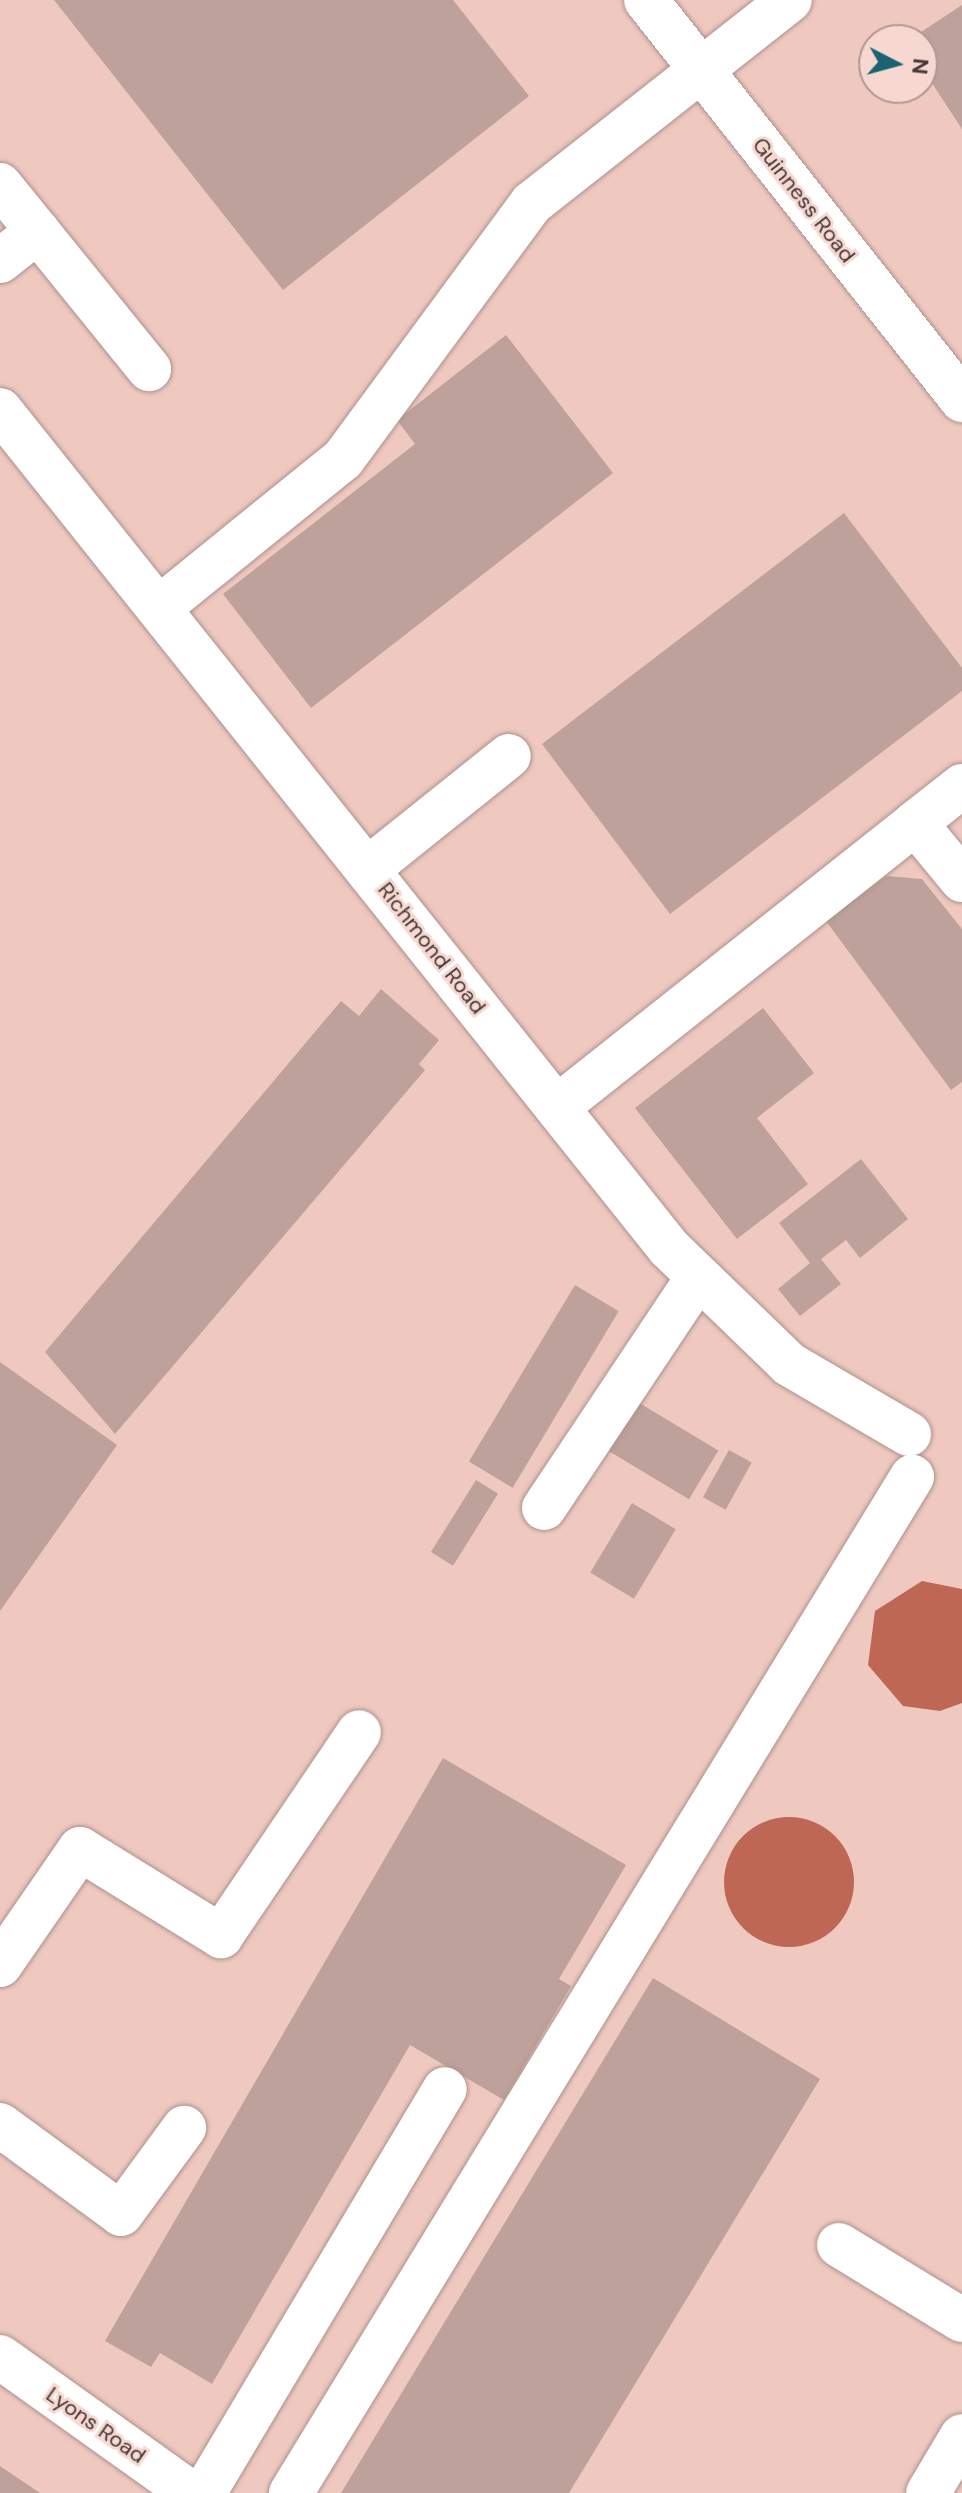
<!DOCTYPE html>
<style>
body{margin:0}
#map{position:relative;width:962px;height:2493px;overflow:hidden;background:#f6d8d1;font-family:"DM Sans",sans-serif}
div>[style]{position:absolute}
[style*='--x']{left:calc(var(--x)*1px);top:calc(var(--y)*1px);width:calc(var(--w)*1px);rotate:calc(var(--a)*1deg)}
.built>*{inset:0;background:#efc9c0}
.water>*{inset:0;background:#bd6754}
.round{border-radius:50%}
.building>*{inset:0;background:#bda19a;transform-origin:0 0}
.roads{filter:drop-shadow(0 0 2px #ad918b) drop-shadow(0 0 2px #ad918b)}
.minor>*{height:44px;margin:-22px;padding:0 22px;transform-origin:22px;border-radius:22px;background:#fff}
span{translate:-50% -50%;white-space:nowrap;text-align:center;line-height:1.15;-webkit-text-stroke:6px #f6d8d1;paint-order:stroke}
.street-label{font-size:22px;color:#453936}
.north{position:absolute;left:858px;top:24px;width:80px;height:80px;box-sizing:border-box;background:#f6d8d1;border:2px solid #af9893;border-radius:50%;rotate:96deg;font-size:22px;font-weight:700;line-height:32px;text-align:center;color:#453936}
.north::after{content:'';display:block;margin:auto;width:28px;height:36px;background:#1a6371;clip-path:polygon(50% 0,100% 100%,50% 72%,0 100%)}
</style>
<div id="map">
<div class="built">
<i style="clip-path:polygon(evenodd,0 0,962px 0,962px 2493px,0 2493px,0 0,874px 40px,922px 40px,922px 88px,874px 88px,874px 40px)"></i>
</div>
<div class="water">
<i style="clip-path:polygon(922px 1581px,962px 1589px,962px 1703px,940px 1711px,903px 1706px,868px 1665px,875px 1611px)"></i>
<i class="round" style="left:724px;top:1817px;width:130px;height:130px"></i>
</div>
<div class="building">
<i style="clip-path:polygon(54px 0,453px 0,529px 96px,283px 290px)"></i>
<i style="clip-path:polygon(962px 5px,962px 129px,922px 68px,922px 40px,909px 40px)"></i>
<i style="clip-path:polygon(506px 335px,613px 473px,311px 708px,223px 594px,415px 444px,397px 420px)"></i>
<i style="clip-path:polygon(844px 513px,962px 668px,962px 691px,670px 914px,542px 744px)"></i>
<i style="clip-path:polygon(886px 876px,922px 879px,962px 929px,962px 1082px,951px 1090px,826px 921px)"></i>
<i style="clip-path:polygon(381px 989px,439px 1040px,419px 1064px,425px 1070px,115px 1434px,45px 1352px,341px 1001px,359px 1016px)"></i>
<i style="clip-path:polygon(763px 1008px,814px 1073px,757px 1118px,808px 1184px,737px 1239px,635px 1108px)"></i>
<i style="clip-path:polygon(861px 1159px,908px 1219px,860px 1258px,846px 1240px,821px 1259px,841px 1284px,800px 1316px,778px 1289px,810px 1263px,779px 1223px)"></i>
<i style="left:575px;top:1285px;width:51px;height:206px;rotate:31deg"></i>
<i style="clip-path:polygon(0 1362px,117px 1445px,0 1611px)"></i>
<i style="left:636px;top:1401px;width:96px;height:57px;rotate:31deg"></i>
<i style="left:729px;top:1450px;width:26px;height:54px;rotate:29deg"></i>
<i style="left:476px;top:1480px;width:26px;height:85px;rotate:32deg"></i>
<i style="left:632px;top:1503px;width:51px;height:81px;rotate:31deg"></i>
<i style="clip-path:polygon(443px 1758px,626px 1865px,559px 1979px,571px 1986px,504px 2100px,410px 2045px,212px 2384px,160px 2353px,151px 2367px,105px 2341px)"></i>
<i style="clip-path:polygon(653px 1978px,820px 2079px,569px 2493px,341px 2493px)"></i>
<i style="clip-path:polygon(0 2466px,40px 2493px,0 2493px)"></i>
</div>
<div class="roads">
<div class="minor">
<i style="--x:646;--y:0;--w:510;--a:51.69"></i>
<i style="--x:0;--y:185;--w:237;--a:51"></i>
<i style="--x:0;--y:261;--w:48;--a:-38.3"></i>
<i style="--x:0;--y:410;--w:1072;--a:51.4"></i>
<i style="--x:669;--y:1248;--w:167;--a:44"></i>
<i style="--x:789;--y:1364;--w:139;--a:30.3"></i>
<i style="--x:159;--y:608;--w:237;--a:-39"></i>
<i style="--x:343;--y:459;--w:318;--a:-53.6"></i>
<i style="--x:532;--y:203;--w:328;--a:-38.2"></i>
<i style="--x:962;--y:786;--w:60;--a:141.8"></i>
<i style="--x:915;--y:823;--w:74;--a:50.5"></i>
<i style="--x:369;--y:868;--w:179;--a:-38.7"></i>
<i style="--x:557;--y:1107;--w:457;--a:-38.4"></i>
<i style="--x:544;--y:1508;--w:275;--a:-56.3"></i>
<i style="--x:0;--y:1965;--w:141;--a:-55.4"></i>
<i style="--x:80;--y:1849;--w:166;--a:31.7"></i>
<i style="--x:221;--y:1936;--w:246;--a:-55.9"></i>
<i style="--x:0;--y:2125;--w:150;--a:36.3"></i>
<i style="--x:121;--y:2214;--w:107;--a:-53.8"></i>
<i style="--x:839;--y:2245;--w:144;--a:31.4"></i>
<i style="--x:0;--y:2357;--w:234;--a:35.5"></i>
<i style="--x:204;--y:2493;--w:470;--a:-59.2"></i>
<i style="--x:291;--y:2493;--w:1191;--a:-58.57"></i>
<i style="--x:928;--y:2493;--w:66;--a:-59.2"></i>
</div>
</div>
<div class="street-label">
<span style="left:804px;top:200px;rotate:52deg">Guinness Road</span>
<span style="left:432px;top:948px;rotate:52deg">Richmond Road</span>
<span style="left:96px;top:2425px;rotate:35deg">Lyons Road</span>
</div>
<div class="north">N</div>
</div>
